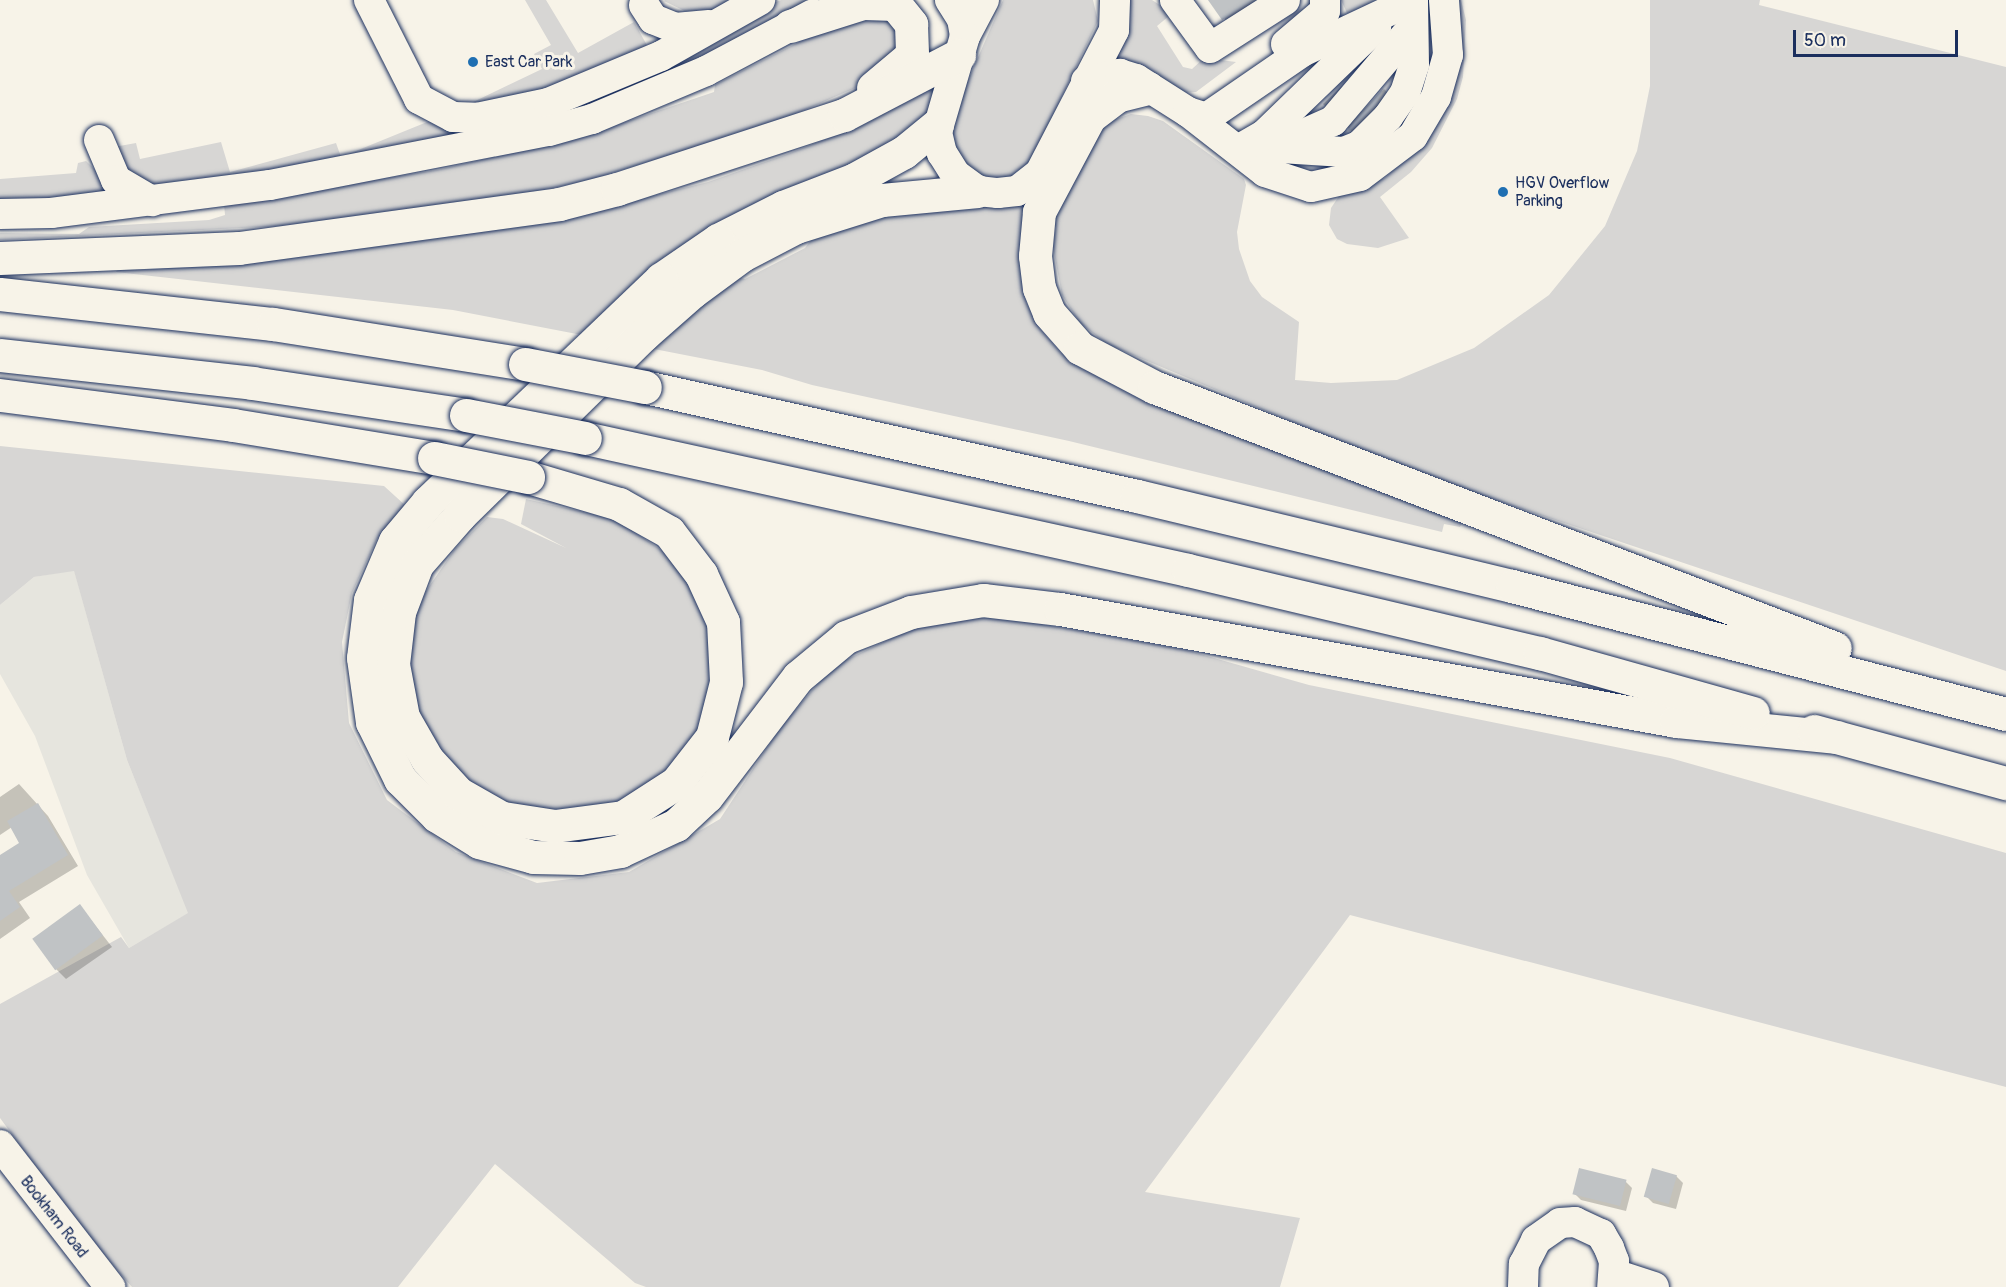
<!DOCTYPE html>
<style>
body{margin:0}
#map{position:relative;width:2006px;height:1287px;overflow:hidden;background:#f7f3e8;font-family:Pangolin,sans-serif}
div>[style]{position:absolute}
[style*='--x']{left:calc(var(--x)*1px);top:calc(var(--y)*1px);width:calc(var(--w)*1px);rotate:calc(var(--a)*1deg)}
.built>*{inset:0;background:#e6e5de}
.green>*{inset:0;background:#d7d6d4}
.shadow>*{inset:0;background:#0003;transform-origin:0 0}
.building>*{inset:0;background:#c0c3c5;transform-origin:0 0}
.roads{filter:drop-shadow(0 0 2px #1b2f5e) drop-shadow(0 0 2px #1b2f5e)}
.minor>*{height:30px;margin:-15px;padding:0 15px;transform-origin:15px;border-radius:15px;background:#f7f3e8}
.highway>*{height:33px;margin:-16.5px;padding:0 16.5px;transform-origin:16.5px;border-radius:16.5px;background:#f7f3e8}
.bridges{filter:drop-shadow(0 0 2px #1b2f5e) drop-shadow(0 0 2px #1b2f5e)}
.highway-bridge>*{height:33px;margin:-16.5px;padding:0 16.5px;transform-origin:16.5px;border-radius:16.5px;background:#f7f3e8}
.dots>*{width:16px;height:16px;translate:-50% -50%;box-sizing:border-box;border:3px solid #f7f3e8;border-radius:50%}
span{translate:-50% -50%;white-space:nowrap;text-align:center;line-height:1.15;-webkit-text-stroke:6px #f7f3e8;paint-order:stroke}
.poi-label{font-size:16px;color:#1b2f5e}
.left{translate:0 -50%;text-align:left}
.street-label{font-size:16px;color:#1b2f5e}
.scale{position:absolute;left:1793px;top:30px;width:165px;height:27px;box-sizing:border-box;border:3px solid #1b2f5e;border-top:0;padding-left:8px;font-size:18px;line-height:21px;white-space:nowrap;color:#1b2f5e;-webkit-text-stroke:4px #f7f3e8;paint-order:stroke}
</style>
<div id="map">
<div class="built">
<i style="clip-path:polygon(74px 570px,127px 760px,189px 913px,129px 948px,87px 875px,35px 736px,0 674px,0 605px,34px 577px)"></i>
</div>
<div class="green">
<i style="clip-path:polygon(525px 0,546px 0,578px 53px,634px 22px,648px 47px,592px 80px,467px 105px,542px 69px,534px 54px,551px 45px)"></i>
<i style="clip-path:polygon(749px 0,695px 16px,664px 1px,665px 0)"></i>
<i style="clip-path:polygon(781px 0,822px 0,652px 86px,583px 112px,160px 192px,131px 180px,114px 147px,136px 143px,140px 159px,221px 142px,230px 172px,336px 143px,341px 157px,432px 120px,467px 124px)"></i>
<i style="clip-path:polygon(1003px 0,1093px 0,1098px 21px,1030px 163px,1013px 176px,990px 180px,969px 174px,959px 156px,949px 124px)"></i>
<i style="clip-path:polygon(1129px 0,1152px 0,1163px 7px,1169px 16px,1157px 26px,1183px 67px,1192px 69px,1204px 58px,1236px 62px,1196px 92px,1181px 93px,1108px 66px)"></i>
<i style="clip-path:polygon(1341px 0,1396px 0,1379px 9px,1347px 13px)"></i>
<i style="clip-path:polygon(1452px 0,1461px 0,1466px 20px,1463px 77px,1457px 99px,1432px 148px,1411px 172px,1380px 197px,1409px 238px,1378px 248px,1347px 244px,1337px 239px,1329px 225px,1331px 208px,1339px 196px,1385px 178px,1423px 142px)"></i>
<i style="clip-path:polygon(1650px 0,1760px 0,1759px 5px,2006px 67px,2006px 671px,1409px 471px,1107px 344px,1080px 323px,1062px 295px,1053px 247px,1056px 227px,1046px 223px,1091px 143px,1111px 121px,1131px 114px,1148px 116px,1163px 121px,1244px 179px,1246px 185px,1237px 232px,1239px 249px,1250px 281px,1262px 297px,1299px 322px,1295px 380px,1331px 383px,1397px 380px,1474px 348px,1549px 295px,1605px 226px,1637px 151px,1650px 86px)"></i>
<i style="clip-path:polygon(873px 10px,896px 22px,900px 44px,862px 85px,777px 122px,589px 180px,530px 193px,283px 226px,0 240px,0 233px,79px 234px,89px 227px,209px 220px,225px 215px,224px 204px,437px 170px,581px 137px,714px 92px,715px 85px,830px 26px)"></i>
<i style="clip-path:polygon(937px 80px,926px 118px,910px 139px,582px 335px,453px 310px,116px 272px,118px 269px,144px 270px,352px 249px,572px 216px,708px 182px,785px 155px,862px 125px)"></i>
<i style="clip-path:polygon(86px 161px,119px 193px,0 209px,0 179px,76px 173px,78px 163px)"></i>
<i style="clip-path:polygon(1024px 205px,1029px 210px,1019px 251px,1026px 302px,1039px 328px,1060px 352px,1083px 369px,1463px 521px,1460px 527px,1444px 524px,1442px 532px,1069px 441px,812px 385px,762px 370px,654px 349px,712px 287px,729px 275px,745px 279px,805px 248px,817px 232px,862px 217px,969px 206px)"></i>
<i style="clip-path:polygon(0 446px,384px 486px,406px 506px,377px 539px,352px 593px,342px 642px,349px 723px,387px 800px,456px 852px,537px 883px,629px 872px,720px 819px,780px 728px,833px 666px,909px 630px,980px 613px,1186px 650px,1309px 685px,1670px 758px,2006px 853px,2006px 1087px,1350px 915px,1145px 1192px,1300px 1218px,1280px 1287px,646px 1287px,635px 1283px,495px 1164px,398px 1287px,132px 1287px,85px 1233px,0 1118px,0 1004px,121px 937px,129px 948px,188px 913px,127px 760px,74px 571px,34px 577px,0 605px)"></i>
<i style="clip-path:polygon(526px 499px,615px 519px,670px 556px,702px 605px,713px 644px,712px 686px,700px 726px,677px 761px,646px 789px,605px 809px,560px 815px,514px 808px,473px 788px,440px 757px,417px 718px,407px 673px,410px 628px,426px 591px,455px 549px,487px 517px,503px 519px,566px 548px,521px 524px)"></i>
</div>
<div class="shadow">
<i style="clip-path:polygon(1210px 0,1279px 0,1233px 29px)"></i>
<i style="clip-path:polygon(1342px 86px,1351px 95px,1334px 115px,1323px 104px)"></i>
<i style="left:1384px;top:89px;width:14px;height:53px;rotate:45deg"></i>
<i style="clip-path:polygon(19px 784px,48px 816px,78px 866px,19px 902px,30px 918px,0 939px,0 856px,21px 843px,12px 827px,0 835px,0 797px)"></i>
<i style="clip-path:polygon(80px 906px,112px 947px,66px 979px,56px 969px)"></i>
<i style="clip-path:polygon(1580px 1170px,1626px 1182px,1632px 1188px,1626px 1211px,1581px 1200px,1574px 1193px)"></i>
<i style="clip-path:polygon(1676px 1176px,1683px 1183px,1676px 1209px,1653px 1203px,1646px 1196px)"></i>
</div>
<div class="building">
<i style="clip-path:polygon(1208px 0,1253px 0,1222px 20px)"></i>
<i style="clip-path:polygon(1384px 87px,1375px 106px,1349px 131px,1348px 130px)"></i>
<i style="clip-path:polygon(38px 803px,68px 855px,9px 891px,20px 907px,0 921px,0 855px,19px 843px,7px 821px)"></i>
<i style="left:80px;top:904px;width:39px;height:59px;rotate:54deg"></i>
<i style="left:1579px;top:1168px;width:49px;height:27px;rotate:14deg"></i>
<i style="left:1652px;top:1168px;width:26px;height:30px;rotate:16deg"></i>
</div>
<div class="roads">
<div class="minor">
<i style="--x:369;--y:0;--w:111;--a:63.2"></i>
<i style="--x:419;--y:99;--w:38;--a:28"></i>
<i style="--x:453;--y:117;--w:24;--a:2"></i>
<i style="--x:477;--y:118;--w:73;--a:-11.9"></i>
<i style="--x:548;--y:103;--w:122;--a:-22.6"></i>
<i style="--x:661;--y:56;--w:114;--a:-29.5"></i>
<i style="--x:950;--y:0;--w:22;--a:58"></i>
<i style="--x:962;--y:19;--w:17;--a:80"></i>
<i style="--x:984;--y:0;--w:41;--a:117.8"></i>
<i style="--x:965;--y:36;--w:100;--a:106.3"></i>
<i style="--x:937;--y:132;--w:22;--a:77"></i>
<i style="--x:942;--y:153;--w:26;--a:58"></i>
<i style="--x:956;--y:175;--w:27;--a:36"></i>
<i style="--x:978;--y:191;--w:20;--a:6"></i>
<i style="--x:998;--y:193;--w:19;--a:-6"></i>
<i style="--x:1017;--y:191;--w:29;--a:-38"></i>
<i style="--x:1040;--y:173;--w:161;--a:-62.6"></i>
<i style="--x:1114;--y:30;--w:30;--a:-88"></i>
<i style="--x:1175;--y:0;--w:59;--a:53.9"></i>
<i style="--x:1210;--y:48;--w:89;--a:-32.6"></i>
<i style="--x:644;--y:5;--w:17;--a:57"></i>
<i style="--x:653;--y:19;--w:24;--a:22"></i>
<i style="--x:675;--y:28;--w:34;--a:-5"></i>
<i style="--x:1286;--y:44;--w:51;--a:-40.2"></i>
<i style="--x:1325;--y:11;--w:11;--a:-90"></i>
<i style="--x:1086;--y:81;--w:35;--a:-12"></i>
<i style="--x:1120;--y:74;--w:17;--a:17"></i>
<i style="--x:1136;--y:79;--w:62;--a:32.4"></i>
<i style="--x:1188;--y:112;--w:98;--a:37.9"></i>
<i style="--x:1265;--y:172;--w:48;--a:18.1"></i>
<i style="--x:1311;--y:187;--w:50;--a:-12.7"></i>
<i style="--x:1360;--y:176;--w:66;--a:-37"></i>
<i style="--x:1413;--y:136;--w:45;--a:-59.5"></i>
<i style="--x:1436;--y:97;--w:44;--a:-74.1"></i>
<i style="--x:1448;--y:55;--w:55;--a:-94.2"></i>
<i style="--x:1188;--y:112;--w:19;--a:18"></i>
<i style="--x:1206;--y:118;--w:116;--a:-34.5"></i>
<i style="--x:1302;--y:52;--w:115;--a:-25.2"></i>
<i style="--x:99;--y:140;--w:43;--a:67"></i>
<i style="--x:116;--y:180;--w:42;--a:30.3"></i>
<i style="--x:1279;--y:145;--w:59;--a:-24"></i>
<i style="--x:1333;--y:121;--w:121;--a:-49.7"></i>
<i style="--x:1249;--y:146;--w:95;--a:3.6"></i>
<i style="--x:1344;--y:152;--w:16;--a:-22"></i>
<i style="--x:1359;--y:146;--w:41;--a:-45"></i>
<i style="--x:1388;--y:117;--w:29;--a:-55"></i>
<i style="--x:1405;--y:93;--w:29;--a:-72"></i>
<i style="--x:1414;--y:65;--w:65;--a:-90.9"></i>
<i style="--x:1243;--y:147;--w:24;--a:-30"></i>
<i style="--x:1264;--y:135;--w:156;--a:-44"></i>
<i style="--x:0;--y:214;--w:51;--a:-1.1"></i>
<i style="--x:51;--y:213;--w:221;--a:-7.3"></i>
<i style="--x:270;--y:185;--w:284;--a:-11"></i>
<i style="--x:549;--y:131;--w:45;--a:-15.6"></i>
<i style="--x:592;--y:119;--w:124;--a:-22.8"></i>
<i style="--x:706;--y:71;--w:121;--a:-28"></i>
<i style="--x:0;--y:1145;--w:180;--a:52.2"></i>
<i style="--x:1614;--y:1274;--w:42;--a:18"></i>
<i style="--x:1523;--y:1287;--w:23;--a:-88"></i>
<i style="--x:1524;--y:1264;--w:27;--a:-63"></i>
<i style="--x:1536;--y:1240;--w:29;--a:-35"></i>
<i style="--x:1560;--y:1223;--w:15;--a:-4"></i>
<i style="--x:1575;--y:1222;--w:29;--a:25"></i>
<i style="--x:1601;--y:1234;--w:16;--a:60"></i>
<i style="--x:1609;--y:1248;--w:14;--a:69"></i>
<i style="--x:1614;--y:1261;--w:26;--a:94"></i>
</div>
<div class="highway">
<i style="--x:790;--y:26;--w:77;--a:-17.5"></i>
<i style="--x:863;--y:3;--w:32;--a:2"></i>
<i style="--x:895;--y:4;--w:26;--a:51"></i>
<i style="--x:911;--y:24;--w:31;--a:88"></i>
<i style="--x:912;--y:55;--w:51;--a:139.8"></i>
<i style="--x:1148;--y:88;--w:32;--a:166"></i>
<i style="--x:1117;--y:96;--w:34;--a:143"></i>
<i style="--x:1090;--y:116;--w:109;--a:118"></i>
<i style="--x:1039;--y:212;--w:44;--a:95.2"></i>
<i style="--x:1035;--y:256;--w:32;--a:83"></i>
<i style="--x:1039;--y:288;--w:27;--a:68"></i>
<i style="--x:1049;--y:313;--w:47;--a:48.5"></i>
<i style="--x:1080;--y:348;--w:84;--a:27.8"></i>
<i style="--x:1154;--y:387;--w:729;--a:20.97"></i>
<i style="--x:937;--y:125;--w:43;--a:140.7"></i>
<i style="--x:904;--y:152;--w:56;--a:151.1"></i>
<i style="--x:855;--y:179;--w:77;--a:158.7"></i>
<i style="--x:783;--y:207;--w:73;--a:153.1"></i>
<i style="--x:718;--y:240;--w:69;--a:145.6"></i>
<i style="--x:661;--y:279;--w:323;--a:136.3"></i>
<i style="--x:428;--y:502;--w:51;--a:130.2"></i>
<i style="--x:395;--y:541;--w:64;--a:113"></i>
<i style="--x:370;--y:600;--w:58;--a:96.9"></i>
<i style="--x:363;--y:658;--w:65;--a:82"></i>
<i style="--x:372;--y:722;--w:64;--a:63.8"></i>
<i style="--x:400;--y:779;--w:52;--a:45"></i>
<i style="--x:437;--y:816;--w:49;--a:31.8"></i>
<i style="--x:479;--y:842;--w:56;--a:15.5"></i>
<i style="--x:533;--y:857;--w:47;--a:1.2"></i>
<i style="--x:580;--y:858;--w:41;--a:-9.9"></i>
<i style="--x:620;--y:851;--w:62;--a:-24.9"></i>
<i style="--x:676;--y:825;--w:42;--a:-43.1"></i>
<i style="--x:707;--y:796;--w:150;--a:-52.6"></i>
<i style="--x:798;--y:677;--w:62;--a:-39.8"></i>
<i style="--x:846;--y:637;--w:70;--a:-21"></i>
<i style="--x:911;--y:612;--w:73;--a:-9.5"></i>
<i style="--x:983;--y:600;--w:78;--a:6.7"></i>
<i style="--x:1060;--y:609;--w:626;--a:10.3"></i>
<i style="--x:1676;--y:721;--w:161;--a:5.7"></i>
<i style="--x:0;--y:258;--w:239;--a:-2.4"></i>
<i style="--x:239;--y:248;--w:323;--a:-7.8"></i>
<i style="--x:559;--y:204;--w:60;--a:-14.5"></i>
<i style="--x:617;--y:189;--w:239;--a:-18.1"></i>
<i style="--x:844;--y:115;--w:130;--a:-27.6"></i>
<i style="--x:0;--y:294;--w:275;--a:6.3"></i>
<i style="--x:273;--y:324;--w:255;--a:9"></i>
<i style="--x:0;--y:355;--w:254;--a:6.3"></i>
<i style="--x:252;--y:383;--w:216;--a:8.5"></i>
<i style="--x:645;--y:387;--w:504;--a:12.49"></i>
<i style="--x:1137;--y:496;--w:386;--a:13.5"></i>
<i style="--x:1512;--y:586;--w:510;--a:14.53"></i>
<i style="--x:0;--y:395;--w:235;--a:7.3"></i>
<i style="--x:233;--y:425;--w:204;--a:9.3"></i>
<i style="--x:585;--y:438;--w:617;--a:12.35"></i>
<i style="--x:1188;--y:570;--w:362;--a:13.3"></i>
<i style="--x:1540;--y:653;--w:221;--a:15.7"></i>
<i style="--x:528;--y:477;--w:95;--a:16.5"></i>
<i style="--x:619;--y:504;--w:57;--a:29.2"></i>
<i style="--x:669;--y:532;--w:53;--a:52.7"></i>
<i style="--x:701;--y:574;--w:53;--a:65.4"></i>
<i style="--x:723;--y:622;--w:60;--a:87.1"></i>
<i style="--x:726;--y:682;--w:57;--a:104.3"></i>
<i style="--x:712;--y:737;--w:58;--a:128"></i>
<i style="--x:676;--y:783;--w:63;--a:147.3"></i>
<i style="--x:623;--y:817;--w:69;--a:172.5"></i>
<i style="--x:555;--y:826;--w:54;--a:-171.4"></i>
<i style="--x:502;--y:818;--w:51;--a:-150.4"></i>
<i style="--x:458;--y:793;--w:46;--a:-132.4"></i>
<i style="--x:427;--y:759;--w:48;--a:-119.7"></i>
<i style="--x:403;--y:717;--w:54;--a:-100.7"></i>
<i style="--x:393;--y:664;--w:52;--a:-83.4"></i>
<i style="--x:399;--y:612;--w:51;--a:-69.4"></i>
<i style="--x:417;--y:564;--w:65;--a:-48.7"></i>
<i style="--x:460;--y:515;--w:257;--a:-44.5"></i>
<i style="--x:643;--y:335;--w:65;--a:-41.3"></i>
<i style="--x:692;--y:292;--w:62;--a:-36.5"></i>
<i style="--x:742;--y:255;--w:61;--a:-27.4"></i>
<i style="--x:796;--y:227;--w:90;--a:-17.4"></i>
<i style="--x:882;--y:200;--w:96;--a:-5.4"></i>
<i style="--x:1814;--y:731;--w:199;--a:15.2"></i>
</div>
</div>
<div class="bridges">
<div class="highway-bridge">
<i style="--x:525;--y:364;--w:122;--a:10.9"></i>
<i style="--x:466;--y:415;--w:121;--a:10.9"></i>
<i style="--x:434;--y:458;--w:96;--a:11.4"></i>
</div>
</div>
<div class="dots">
<i style="left:473px;top:62px;background:#1f6fb2"></i>
<i style="left:1503px;top:192px;background:#1f6fb2"></i>
</div>
<div class="poi-label">
<span class="left" style="left:485px;top:62px">East Car Park</span>
<span class="left" style="left:1515px;top:192px">HGV Overflow<br>Parking</span>
</div>
<div class="street-label">
<span style="left:54px;top:1217px;rotate:52deg">Bookham Road</span>
</div>
<div class="scale">50 m</div>
</div>
